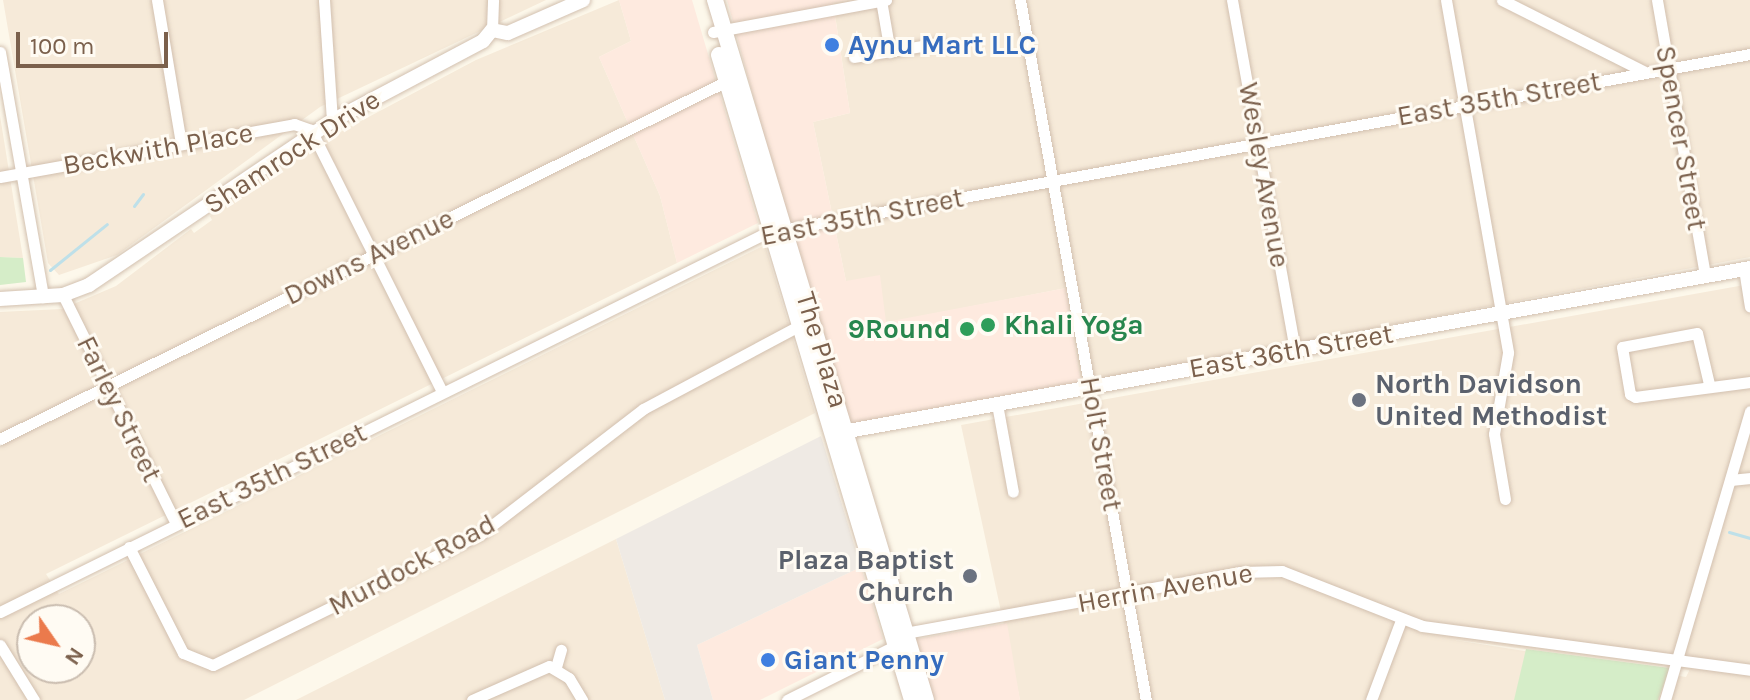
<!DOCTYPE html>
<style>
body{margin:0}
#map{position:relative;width:1750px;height:700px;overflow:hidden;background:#fdf8eb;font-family:Karla,sans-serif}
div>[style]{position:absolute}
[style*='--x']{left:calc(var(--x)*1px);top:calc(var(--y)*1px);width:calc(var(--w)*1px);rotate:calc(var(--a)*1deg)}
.residential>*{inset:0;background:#f6ead9}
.commercial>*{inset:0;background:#feeadf}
.industrial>*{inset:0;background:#efeae4}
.green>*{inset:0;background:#d5edc8}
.stream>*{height:3px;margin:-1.5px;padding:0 1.5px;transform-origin:1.5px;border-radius:1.5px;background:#bee0e9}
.roads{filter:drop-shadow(0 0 2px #d2c0af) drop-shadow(0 0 2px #d2c0af)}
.minor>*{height:11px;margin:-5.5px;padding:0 5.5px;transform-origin:5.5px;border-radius:5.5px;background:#fff}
.tertiary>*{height:14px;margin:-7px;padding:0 7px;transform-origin:7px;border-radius:7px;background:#fff}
.secondary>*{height:16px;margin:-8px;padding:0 8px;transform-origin:8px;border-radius:8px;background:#fff}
.dots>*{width:22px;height:22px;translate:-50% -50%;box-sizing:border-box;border:4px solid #fffbf3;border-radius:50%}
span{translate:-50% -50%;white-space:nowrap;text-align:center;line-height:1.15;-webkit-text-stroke:6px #fffbf3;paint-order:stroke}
.shop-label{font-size:28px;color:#366cbe;font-weight:700}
.left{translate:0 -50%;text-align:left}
.street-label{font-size:28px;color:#7b604c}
.leisure-label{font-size:28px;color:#27864d;font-weight:700}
.right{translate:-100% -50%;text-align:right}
.worship-label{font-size:28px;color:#5b616d;font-weight:700}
.north{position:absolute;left:16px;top:604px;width:80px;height:80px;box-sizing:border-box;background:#fffbf3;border:2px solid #cabdb0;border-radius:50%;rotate:124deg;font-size:22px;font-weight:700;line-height:32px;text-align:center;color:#7b604c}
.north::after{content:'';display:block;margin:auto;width:28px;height:36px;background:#eb7a4c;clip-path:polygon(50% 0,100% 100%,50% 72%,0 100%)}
.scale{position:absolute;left:16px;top:32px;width:152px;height:36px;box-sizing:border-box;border:4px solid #7b604c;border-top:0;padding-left:10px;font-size:24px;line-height:28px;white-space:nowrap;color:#7b604c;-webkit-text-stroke:6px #fffbf3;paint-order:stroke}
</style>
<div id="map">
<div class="residential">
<i style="clip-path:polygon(3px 0,546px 0,320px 107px,117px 255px,59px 275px,48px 263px)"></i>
<i style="clip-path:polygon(evenodd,619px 0,631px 41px,599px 57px,660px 196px,677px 263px,46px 574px,59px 594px,765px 245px,815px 413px,244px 700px,0 700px,0 312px,62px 309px,116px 286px,191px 229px,194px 233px,212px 220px,210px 216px,249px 188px,329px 138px,476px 60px,619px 0,32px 620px,80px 620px,80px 668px,32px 668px,32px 620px)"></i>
<i style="clip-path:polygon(848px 0,1750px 0,1750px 257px,1081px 383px,1066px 288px,885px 323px,846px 281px,813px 122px,850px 113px,833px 2px)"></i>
<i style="clip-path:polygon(0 116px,23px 258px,0 257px)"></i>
<i style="clip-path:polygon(evenodd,1750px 284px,1750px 700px,1020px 700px,961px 425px,1750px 284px,1449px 639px,1689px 670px,1689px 671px,1686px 677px,1449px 639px)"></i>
<i style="clip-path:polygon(616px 539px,665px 700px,296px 700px)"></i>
</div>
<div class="commercial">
<i style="clip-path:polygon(619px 0,692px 0,758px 223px,677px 263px,660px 196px,599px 57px,631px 41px)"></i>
<i style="clip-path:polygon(727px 0,848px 0,833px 3px,850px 113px,813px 122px,846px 281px,880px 275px,886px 322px,1066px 288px,1081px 383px,843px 427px)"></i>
<i style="clip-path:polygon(861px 567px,883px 639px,760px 700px,713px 700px,697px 645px)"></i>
<i style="clip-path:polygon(1007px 623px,1020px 700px,926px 700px,911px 640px)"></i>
</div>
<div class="industrial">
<i style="clip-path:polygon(821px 436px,861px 567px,697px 645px,713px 700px,665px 700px,616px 539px)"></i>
</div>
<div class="green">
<i style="clip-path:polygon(0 257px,23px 258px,26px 282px,0 285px)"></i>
<i style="clip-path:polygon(1526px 649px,1670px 668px,1658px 700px,1514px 700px)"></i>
</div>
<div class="stream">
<i style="--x:134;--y:206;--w:15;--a:-53"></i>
<i style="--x:50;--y:270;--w:73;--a:-38.9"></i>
<i style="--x:1729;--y:532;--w:22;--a:16"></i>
</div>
<div class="roads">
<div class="minor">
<i style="--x:157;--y:0;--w:146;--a:80.5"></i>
<i style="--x:324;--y:0;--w:121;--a:86.2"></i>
<i style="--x:881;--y:0;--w:53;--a:80.2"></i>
<i style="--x:1020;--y:0;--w:711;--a:79.8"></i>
<i style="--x:1232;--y:0;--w:355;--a:79.8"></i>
<i style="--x:1446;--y:0;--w:358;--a:80"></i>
<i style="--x:1508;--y:353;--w:82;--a:99.8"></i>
<i style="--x:1494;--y:434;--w:66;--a:80.4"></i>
<i style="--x:1502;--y:0;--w:160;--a:26.7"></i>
<i style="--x:1657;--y:0;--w:280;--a:80.1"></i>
<i style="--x:492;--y:30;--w:30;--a:-88"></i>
<i style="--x:713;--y:32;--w:176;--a:-10.5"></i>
<i style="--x:0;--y:52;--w:249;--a:80"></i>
<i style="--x:854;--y:57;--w:87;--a:-9.2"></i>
<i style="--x:0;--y:177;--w:299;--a:-10.2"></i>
<i style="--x:294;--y:124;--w:18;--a:19"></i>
<i style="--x:311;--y:130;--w:293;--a:63.4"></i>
<i style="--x:1744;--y:269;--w:38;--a:81"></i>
<i style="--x:63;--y:295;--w:255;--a:63.7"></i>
<i style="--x:1709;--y:384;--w:52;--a:-103.2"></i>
<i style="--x:1697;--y:333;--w:76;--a:169.4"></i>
<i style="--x:1622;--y:347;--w:48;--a:80.3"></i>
<i style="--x:1630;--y:394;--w:6;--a:31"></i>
<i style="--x:1635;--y:397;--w:116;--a:-7.4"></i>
<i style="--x:997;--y:404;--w:89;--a:79.7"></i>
<i style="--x:0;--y:439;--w:817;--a:-26.22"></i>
<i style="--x:1731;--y:480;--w:19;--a:-6"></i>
<i style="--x:129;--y:547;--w:119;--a:63"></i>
<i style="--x:183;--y:653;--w:32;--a:22"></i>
<i style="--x:213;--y:665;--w:300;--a:-26.1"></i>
<i style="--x:482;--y:533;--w:203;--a:-37.6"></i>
<i style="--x:643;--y:409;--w:183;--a:-28.1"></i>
<i style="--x:0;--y:612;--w:855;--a:-26.33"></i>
<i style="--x:766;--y:233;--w:1000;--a:-10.31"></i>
<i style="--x:905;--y:633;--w:341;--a:-10.3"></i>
<i style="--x:1240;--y:572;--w:42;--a:-1.4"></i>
<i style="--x:1282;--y:571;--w:150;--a:21.4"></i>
<i style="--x:1422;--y:626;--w:331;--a:7.6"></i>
<i style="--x:0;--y:645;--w:65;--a:58.3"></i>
<i style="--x:556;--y:667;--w:18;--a:-74"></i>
<i style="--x:472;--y:700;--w:84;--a:-23.8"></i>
<i style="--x:549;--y:666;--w:23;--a:31"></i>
<i style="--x:569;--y:678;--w:26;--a:59"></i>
<i style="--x:787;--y:700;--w:123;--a:-26.6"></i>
<i style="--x:1371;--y:700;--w:85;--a:-69.4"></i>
<i style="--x:1665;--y:700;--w:301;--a:-73.6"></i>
</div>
<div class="tertiary">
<i style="--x:0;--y:299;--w:63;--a:-3.6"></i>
<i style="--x:63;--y:295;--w:28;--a:-21"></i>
<i style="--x:89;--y:285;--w:293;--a:-34"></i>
<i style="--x:332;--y:121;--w:171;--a:-27.9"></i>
<i style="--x:483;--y:41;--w:14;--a:-51"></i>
<i style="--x:492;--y:30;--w:16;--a:11"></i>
<i style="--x:508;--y:33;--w:82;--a:-23.7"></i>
<i style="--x:837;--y:433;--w:928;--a:-10.24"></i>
</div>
<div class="secondary">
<i style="--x:715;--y:0;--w:731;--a:73.23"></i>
<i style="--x:719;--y:55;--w:673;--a:73.34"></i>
</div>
</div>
<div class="dots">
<i style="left:832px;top:45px;background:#3f7fe0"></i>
<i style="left:988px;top:325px;background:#2e9e5b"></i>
<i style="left:967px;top:329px;background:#2e9e5b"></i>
<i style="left:1359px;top:400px;background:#6b7280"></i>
<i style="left:970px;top:576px;background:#6b7280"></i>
<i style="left:768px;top:660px;background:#3f7fe0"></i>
</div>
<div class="shop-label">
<span class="left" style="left:848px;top:45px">Aynu Mart LLC</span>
<span class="left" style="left:784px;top:660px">Giant Penny</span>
</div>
<div class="street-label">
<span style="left:1499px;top:99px;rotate:-10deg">East 35th Street</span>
<span style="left:1681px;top:138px;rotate:80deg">Spencer Street</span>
<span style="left:158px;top:149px;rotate:-10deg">Beckwith Place</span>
<span style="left:292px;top:152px;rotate:-33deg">Shamrock Drive</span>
<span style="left:1264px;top:175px;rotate:80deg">Wesley Avenue</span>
<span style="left:862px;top:217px;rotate:-11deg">East 35th Street</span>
<span style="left:369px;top:257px;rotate:-26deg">Downs Avenue</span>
<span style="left:822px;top:350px;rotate:73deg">The Plaza</span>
<span style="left:1291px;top:351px;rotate:-10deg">East 36th Street</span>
<span style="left:119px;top:409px;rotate:64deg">Farley Street</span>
<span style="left:1101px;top:444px;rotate:80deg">Holt Street</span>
<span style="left:272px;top:476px;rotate:-26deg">East 35th Street</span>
<span style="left:412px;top:565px;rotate:-28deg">Murdock Road</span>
<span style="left:1165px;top:588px;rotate:-10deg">Herrin Avenue</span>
</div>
<div class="leisure-label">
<span class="left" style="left:1004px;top:325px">Khali Yoga</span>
<span class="right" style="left:951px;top:329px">9Round</span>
</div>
<div class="worship-label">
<span class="left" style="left:1375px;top:400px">North Davidson<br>United Methodist</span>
<span class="right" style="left:954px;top:576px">Plaza Baptist<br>Church</span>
</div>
<div class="north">N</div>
<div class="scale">100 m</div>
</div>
